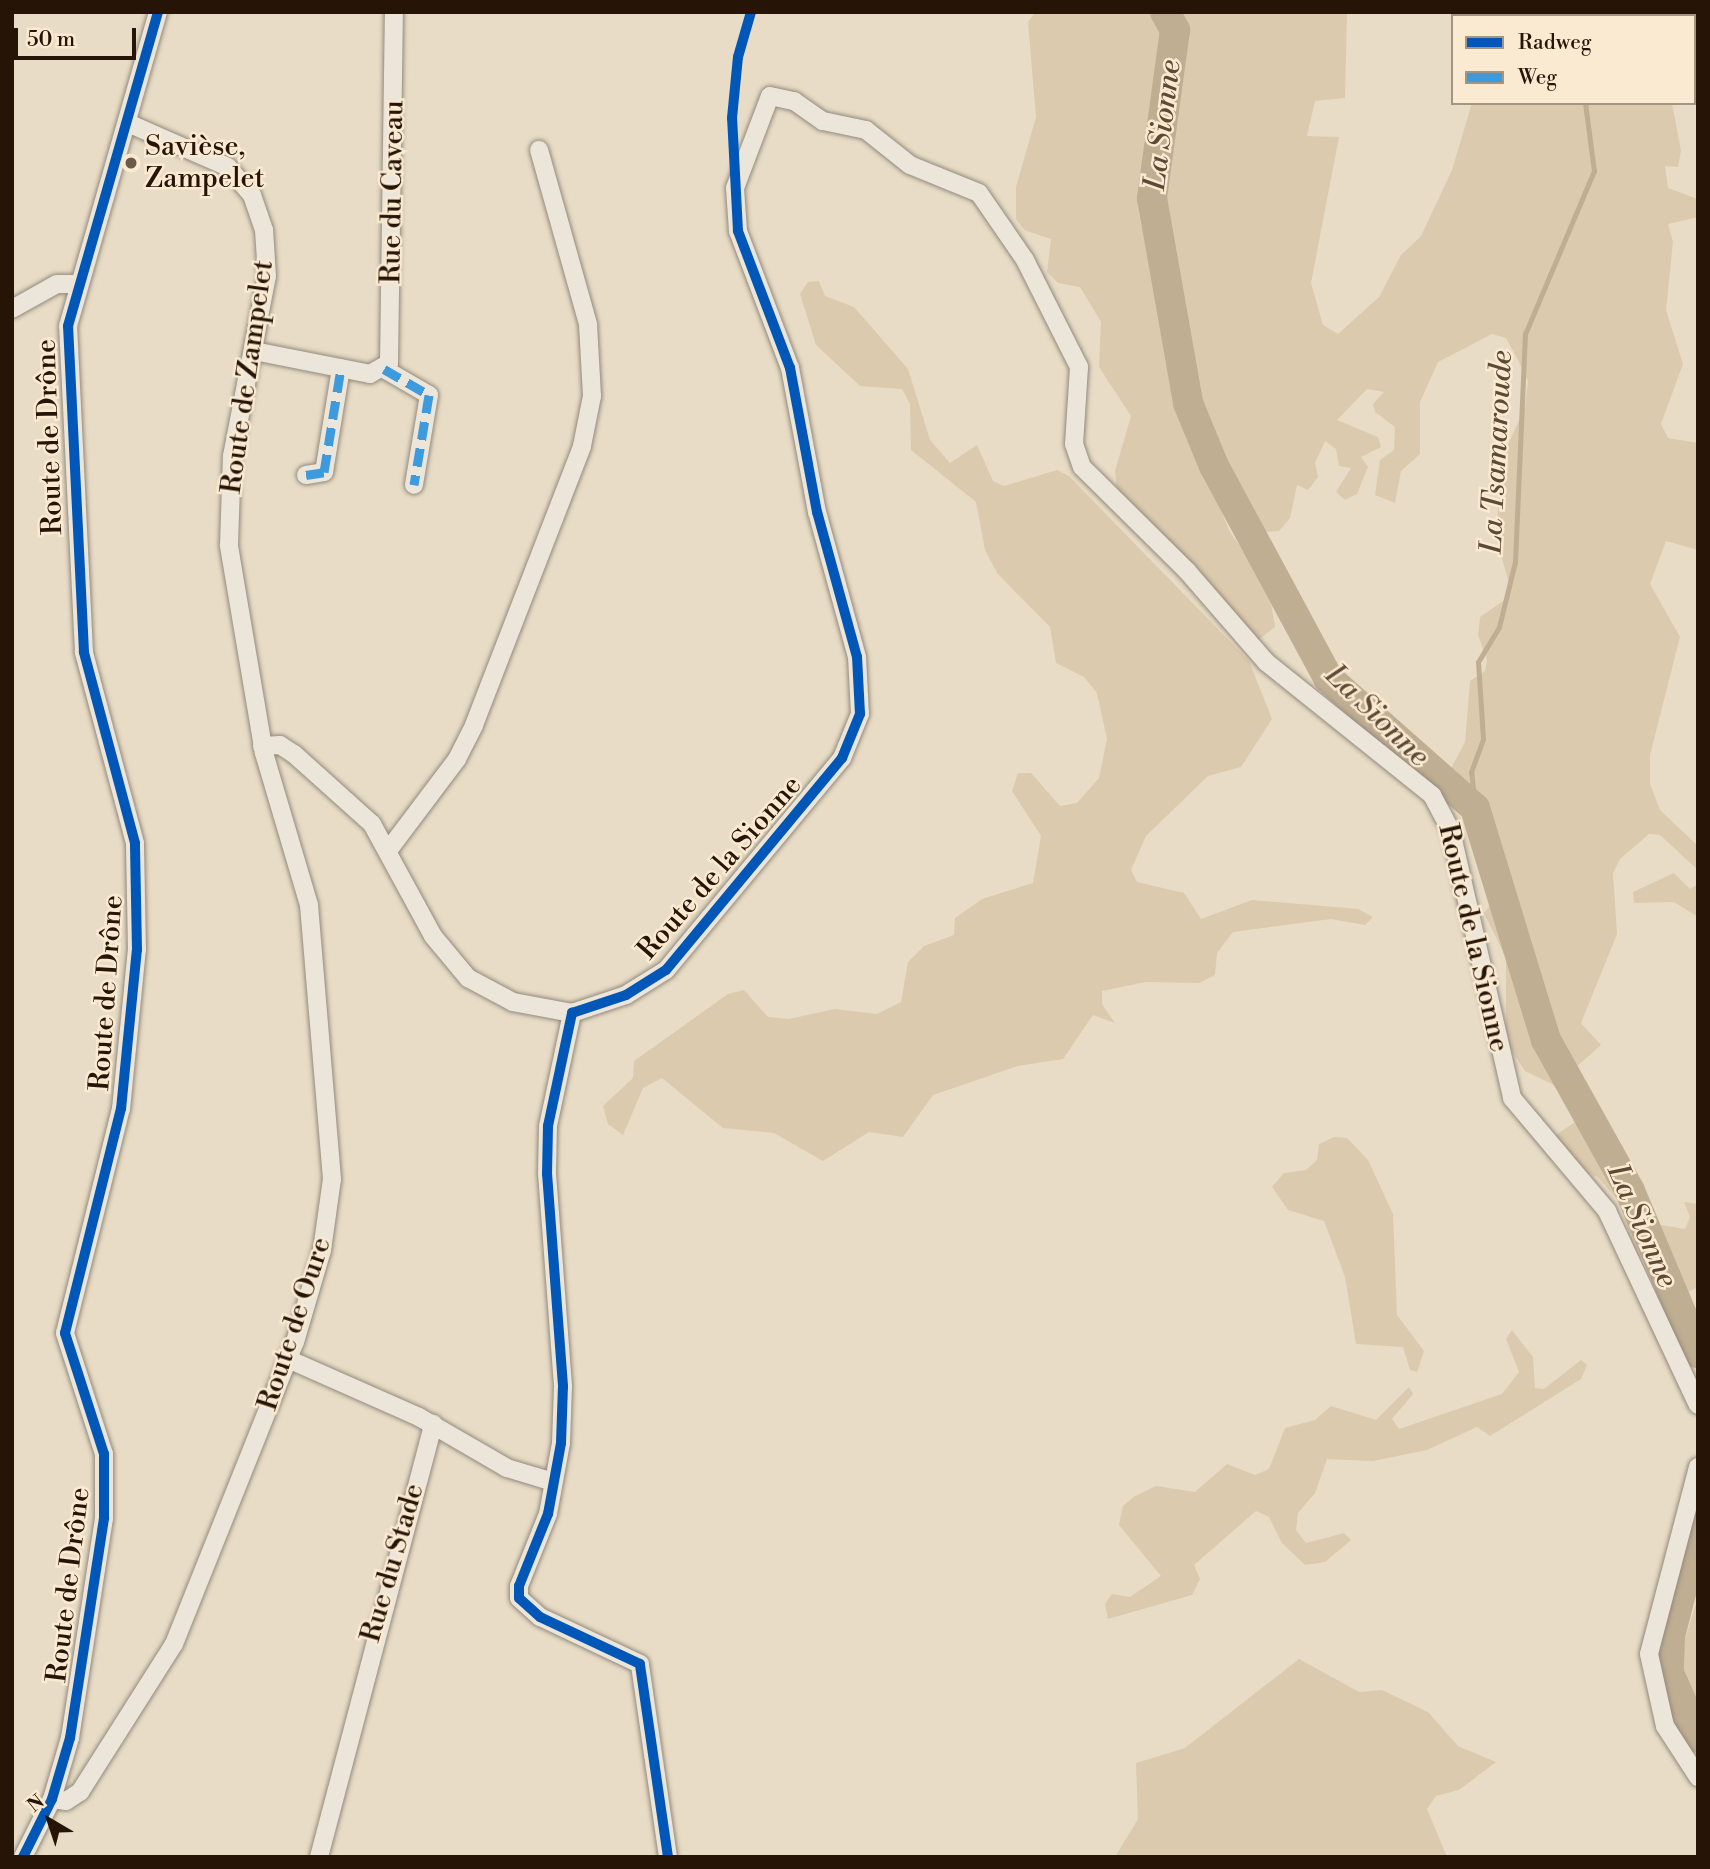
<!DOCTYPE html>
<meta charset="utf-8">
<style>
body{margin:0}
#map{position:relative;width:1710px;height:1869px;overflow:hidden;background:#e8dcc6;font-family:"Libre Bodoni",serif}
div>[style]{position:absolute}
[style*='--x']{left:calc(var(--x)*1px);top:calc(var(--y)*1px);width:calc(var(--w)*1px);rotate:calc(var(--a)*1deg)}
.green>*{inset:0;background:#dccaae;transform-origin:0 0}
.stream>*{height:5px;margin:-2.5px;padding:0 2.5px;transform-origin:2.5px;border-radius:2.5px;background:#c0ae92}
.river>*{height:30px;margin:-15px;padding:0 15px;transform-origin:15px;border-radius:15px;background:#c0ae92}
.roads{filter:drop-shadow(0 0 2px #938a7c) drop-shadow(0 0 2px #938a7c)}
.minor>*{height:18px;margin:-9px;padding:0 9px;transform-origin:9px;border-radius:9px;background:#ebe5da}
.quiet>*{height:9px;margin-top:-4.5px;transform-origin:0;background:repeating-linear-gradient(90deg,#3c9add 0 18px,transparent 0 27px)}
.cycleway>*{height:10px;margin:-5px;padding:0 5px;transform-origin:5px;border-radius:5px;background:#0057b8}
.dots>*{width:19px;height:19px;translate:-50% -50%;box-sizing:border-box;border:4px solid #f9ead1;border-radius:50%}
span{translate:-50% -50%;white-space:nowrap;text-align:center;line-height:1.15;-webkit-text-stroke:5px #f9ead1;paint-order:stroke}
.poi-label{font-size:28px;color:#261407}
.left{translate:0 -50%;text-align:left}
.street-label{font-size:28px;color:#261407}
.water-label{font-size:30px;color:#5d4a36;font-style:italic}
.frame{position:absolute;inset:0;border:14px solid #261407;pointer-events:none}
.legend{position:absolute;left:1451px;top:14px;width:245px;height:91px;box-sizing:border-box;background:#f9ead1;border:2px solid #a59480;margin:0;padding:9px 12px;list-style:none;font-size:21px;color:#261407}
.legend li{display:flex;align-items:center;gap:14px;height:35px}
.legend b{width:35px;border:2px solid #a59480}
.north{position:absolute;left:14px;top:1785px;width:70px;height:70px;-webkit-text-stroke:5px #f9ead1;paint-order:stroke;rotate:321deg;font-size:19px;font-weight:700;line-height:28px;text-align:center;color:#261407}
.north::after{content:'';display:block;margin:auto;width:24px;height:32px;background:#261407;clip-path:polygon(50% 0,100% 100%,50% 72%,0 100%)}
.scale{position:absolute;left:14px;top:28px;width:122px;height:32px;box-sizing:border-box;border:4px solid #261407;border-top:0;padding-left:9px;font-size:21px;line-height:24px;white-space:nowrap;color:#261407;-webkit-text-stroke:5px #f9ead1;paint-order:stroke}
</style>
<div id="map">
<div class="green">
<i style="clip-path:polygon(1035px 12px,1347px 12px,1345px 98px,1315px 101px,1307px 136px,1339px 137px,1311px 283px,1323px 325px,1338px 334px,1379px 297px,1401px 255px,1421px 236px,1452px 170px,1472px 103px,1672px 103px,1681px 151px,1678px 167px,1665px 166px,1668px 188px,1698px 199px,1698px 217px,1668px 224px,1673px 242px,1666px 310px,1683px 364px,1661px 424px,1668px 438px,1698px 443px,1698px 550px,1666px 541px,1650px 584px,1680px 637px,1650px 755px,1650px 784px,1660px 810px,1698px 846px,1698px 870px,1660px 835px,1649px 834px,1620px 859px,1613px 873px,1617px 934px,1581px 1023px,1601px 1045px,1574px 1069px,1655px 1224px,1685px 1229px,1690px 1217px,1684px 1202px,1698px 1204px,1698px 1287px,1686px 1293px,1696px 1311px,1694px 1324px,1684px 1322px,1662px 1274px,1636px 1254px,1619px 1202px,1598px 1177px,1574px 1168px,1553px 1137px,1575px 1122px,1558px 1087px,1525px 1071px,1506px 1042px,1506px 958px,1484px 913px,1497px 897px,1499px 847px,1494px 826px,1449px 772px,1465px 742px,1470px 681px,1485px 671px,1487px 660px,1478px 635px,1480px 617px,1506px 599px,1510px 587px,1496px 537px,1502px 458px,1525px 407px,1528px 381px,1518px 360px,1506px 338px,1492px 334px,1438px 362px,1420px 402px,1420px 454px,1401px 471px,1395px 503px,1375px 495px,1380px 460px,1394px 450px,1395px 427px,1375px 412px,1373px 404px,1384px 392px,1367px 389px,1337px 420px,1378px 437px,1381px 447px,1361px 457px,1368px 467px,1357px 494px,1345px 500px,1336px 492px,1351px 468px,1339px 466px,1336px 449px,1325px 441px,1315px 463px,1318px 477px,1308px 490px,1297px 485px,1290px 518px,1279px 531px,1264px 532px,1251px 519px,1209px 443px,1200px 414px,1194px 407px,1180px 413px,1230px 532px,1268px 585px,1275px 627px,1258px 640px,1247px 634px,1206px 579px,1117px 491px,1115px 471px,1131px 416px,1099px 367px,1101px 322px,1080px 287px,1058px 283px,1047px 272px,1051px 239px,1024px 230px,1016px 219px,1016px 187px,1036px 117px,1028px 22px)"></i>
<i style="left:1489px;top:12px;width:152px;height:4px"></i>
<i style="clip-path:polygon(819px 281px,825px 296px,854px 307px,908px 369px,930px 440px,950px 463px,977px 445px,993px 481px,1004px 486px,1057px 470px,1069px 476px,1249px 661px,1272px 719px,1241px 767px,1208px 776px,1146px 836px,1131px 870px,1137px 882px,1184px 893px,1201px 919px,1252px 900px,1358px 909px,1373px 917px,1365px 925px,1331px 919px,1233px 932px,1217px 953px,1215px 975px,1199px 983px,1146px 982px,1102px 991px,1102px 1004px,1115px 1023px,1093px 1015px,1063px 1059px,1018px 1066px,933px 1095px,903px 1137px,869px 1132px,823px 1161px,774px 1133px,723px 1128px,662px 1078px,643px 1088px,623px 1135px,608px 1124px,603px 1106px,633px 1078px,634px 1061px,728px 994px,744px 990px,768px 1017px,789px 1019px,835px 1009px,877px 1014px,901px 1002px,908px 962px,924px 946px,954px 935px,955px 918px,982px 899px,1033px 883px,1041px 836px,1012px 791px,1018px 773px,1031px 773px,1060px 806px,1077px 803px,1099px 778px,1107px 739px,1097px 693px,1084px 677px,1056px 663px,1050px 627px,997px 573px,985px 550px,976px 502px,911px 450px,910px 404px,902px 389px,860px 386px,816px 345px,800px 294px,808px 282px)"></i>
<i style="clip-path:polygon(1674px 873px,1690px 889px,1698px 884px,1698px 917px,1674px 902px,1634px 903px,1633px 892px)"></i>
<i style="clip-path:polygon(1334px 1137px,1347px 1138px,1368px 1160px,1393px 1214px,1397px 1315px,1424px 1351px,1417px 1372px,1410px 1370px,1403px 1347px,1356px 1344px,1345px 1277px,1324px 1221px,1288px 1210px,1272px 1187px,1284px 1173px,1306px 1170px,1317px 1160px,1319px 1144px)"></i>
<i style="clip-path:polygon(1512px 1330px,1533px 1357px,1535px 1388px,1544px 1389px,1581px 1360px,1587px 1365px,1581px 1379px,1490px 1436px,1477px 1427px,1427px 1450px,1373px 1461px,1327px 1459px,1315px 1493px,1298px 1513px,1296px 1530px,1306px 1543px,1344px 1533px,1351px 1540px,1325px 1562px,1305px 1565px,1282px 1543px,1269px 1517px,1256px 1511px,1194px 1565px,1200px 1579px,1192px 1595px,1108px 1619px,1105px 1604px,1112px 1594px,1130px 1597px,1161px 1576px,1119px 1525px,1123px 1506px,1135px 1496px,1156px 1486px,1195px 1492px,1227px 1464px,1255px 1475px,1269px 1469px,1285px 1428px,1315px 1420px,1331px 1406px,1376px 1420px,1409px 1387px,1413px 1394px,1392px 1419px,1399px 1429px,1502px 1394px,1519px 1372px,1506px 1339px)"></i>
<i style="clip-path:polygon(1698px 1597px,1698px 1717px,1678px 1662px)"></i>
<i style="clip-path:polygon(1299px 1659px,1359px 1692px,1382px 1690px,1428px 1712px,1458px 1746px,1496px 1762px,1459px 1790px,1436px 1796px,1427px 1809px,1447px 1857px,1115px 1857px,1138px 1819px,1136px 1763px,1185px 1748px)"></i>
</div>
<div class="stream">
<i style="--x:1587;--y:16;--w:4;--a:-76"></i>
<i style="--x:1475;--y:808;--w:36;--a:-96"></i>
<i style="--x:1471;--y:772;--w:35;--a:-70"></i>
<i style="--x:1483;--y:739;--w:77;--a:-93.7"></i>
<i style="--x:1478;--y:662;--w:41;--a:-59"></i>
<i style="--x:1499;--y:627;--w:67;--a:-76.2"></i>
<i style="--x:1515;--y:562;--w:228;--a:-87.5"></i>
<i style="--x:1525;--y:334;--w:177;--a:-67.1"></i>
<i style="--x:1594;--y:171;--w:69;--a:-97.5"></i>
</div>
<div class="river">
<i style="--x:1165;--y:12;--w:21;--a:61"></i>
<i style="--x:1175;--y:30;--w:170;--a:97.8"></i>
<i style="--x:1152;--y:198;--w:208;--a:80"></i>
<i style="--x:1188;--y:403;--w:68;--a:67.6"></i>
<i style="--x:1214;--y:466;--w:241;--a:61.7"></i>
<i style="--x:1328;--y:678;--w:196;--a:41.5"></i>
<i style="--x:1475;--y:808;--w:243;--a:73"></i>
<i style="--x:1546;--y:1040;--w:173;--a:60.9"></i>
<i style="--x:1630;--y:1191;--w:176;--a:67.2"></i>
<i style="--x:1698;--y:1527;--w:113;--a:104.4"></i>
<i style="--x:1670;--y:1636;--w:37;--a:92"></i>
<i style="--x:1669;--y:1673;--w:71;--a:66"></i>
</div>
<div class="roads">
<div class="minor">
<i style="--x:12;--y:309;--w:51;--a:-29.1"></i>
<i style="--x:57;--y:284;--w:21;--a:0"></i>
<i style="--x:254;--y:351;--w:118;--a:11.2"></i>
<i style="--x:370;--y:374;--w:22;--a:-30"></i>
<i style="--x:389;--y:363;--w:351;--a:-89.2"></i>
<i style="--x:384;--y:369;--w:52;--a:30"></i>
<i style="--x:429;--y:395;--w:91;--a:99.5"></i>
<i style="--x:306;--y:475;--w:18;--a:-9"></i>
<i style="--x:324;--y:472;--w:105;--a:-80.7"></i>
<i style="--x:262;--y:746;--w:18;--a:-3"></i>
<i style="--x:280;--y:745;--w:17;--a:33"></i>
<i style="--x:294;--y:754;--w:105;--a:41.9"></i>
<i style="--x:372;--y:824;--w:128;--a:61.4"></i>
<i style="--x:433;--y:936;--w:55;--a:50.2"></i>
<i style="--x:468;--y:978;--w:51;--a:28.1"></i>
<i style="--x:513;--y:1002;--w:60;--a:10.6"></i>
<i style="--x:390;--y:848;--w:111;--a:-53"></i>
<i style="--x:457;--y:759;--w:38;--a:-63"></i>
<i style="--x:474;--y:725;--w:299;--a:-68.8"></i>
<i style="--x:582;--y:446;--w:51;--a:-78.7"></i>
<i style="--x:592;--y:396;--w:72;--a:-93.2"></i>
<i style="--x:588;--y:324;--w:181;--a:-105.7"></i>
<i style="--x:288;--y:1359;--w:143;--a:23.9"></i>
<i style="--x:419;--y:1417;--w:102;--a:30.1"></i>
<i style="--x:507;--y:1468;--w:48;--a:16.9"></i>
<i style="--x:1698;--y:1467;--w:193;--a:104.7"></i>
<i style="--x:1649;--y:1654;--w:74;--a:77.5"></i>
<i style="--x:1665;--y:1726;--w:61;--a:57.1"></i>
<i style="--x:52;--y:1799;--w:14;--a:8"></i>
<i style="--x:66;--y:1801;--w:17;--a:-33"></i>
<i style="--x:80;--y:1792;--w:175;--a:-57.6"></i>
<i style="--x:174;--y:1644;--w:325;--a:-68.2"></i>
<i style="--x:295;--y:1342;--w:96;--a:-73.6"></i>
<i style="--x:322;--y:1250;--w:72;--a:-82"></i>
<i style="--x:332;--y:1179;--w:275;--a:-94.8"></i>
<i style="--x:309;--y:905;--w:159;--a:-106.5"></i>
<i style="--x:264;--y:753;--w:211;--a:-99.6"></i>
<i style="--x:229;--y:545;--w:89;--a:-88.1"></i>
<i style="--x:232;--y:456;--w:183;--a:-79"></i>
<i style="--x:267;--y:276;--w:46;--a:-93.7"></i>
<i style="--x:264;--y:230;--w:37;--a:-109"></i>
<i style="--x:252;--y:195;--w:37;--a:-131"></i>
<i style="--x:228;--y:167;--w:109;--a:-156.3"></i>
<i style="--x:23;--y:1857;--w:65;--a:-63.4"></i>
<i style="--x:52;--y:1799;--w:64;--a:-73.6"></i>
<i style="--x:70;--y:1738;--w:223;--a:-81.2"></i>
<i style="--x:104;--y:1518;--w:64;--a:-90"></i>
<i style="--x:104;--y:1454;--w:127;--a:-107.9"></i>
<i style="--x:65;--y:1333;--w:231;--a:-76"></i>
<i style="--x:121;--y:1109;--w:160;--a:-84.3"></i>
<i style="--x:137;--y:950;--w:107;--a:-91.1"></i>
<i style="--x:135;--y:843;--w:198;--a:-105"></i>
<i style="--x:84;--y:652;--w:326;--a:-92.8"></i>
<i style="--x:68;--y:326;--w:327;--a:-74"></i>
<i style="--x:319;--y:1857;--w:448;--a:-75.2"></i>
<i style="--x:668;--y:1857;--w:195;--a:-98.3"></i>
<i style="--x:640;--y:1664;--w:110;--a:-154.8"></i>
<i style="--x:540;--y:1617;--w:28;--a:-138"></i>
<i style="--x:519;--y:1598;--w:12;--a:-90"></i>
<i style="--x:519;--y:1586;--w:78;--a:-68.1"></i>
<i style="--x:548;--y:1514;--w:72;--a:-79.6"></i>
<i style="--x:561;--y:1443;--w:57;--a:-88"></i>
<i style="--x:563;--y:1386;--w:213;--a:-94.3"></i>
<i style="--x:547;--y:1174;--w:48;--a:-88.8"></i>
<i style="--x:548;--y:1126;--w:116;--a:-78"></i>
<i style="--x:572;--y:1013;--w:57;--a:-18.4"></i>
<i style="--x:626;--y:995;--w:47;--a:-32"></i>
<i style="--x:666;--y:970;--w:276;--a:-50.3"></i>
<i style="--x:842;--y:758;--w:48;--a:-67.8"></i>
<i style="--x:860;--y:714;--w:57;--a:-93"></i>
<i style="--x:857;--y:657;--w:150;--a:-105.4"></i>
<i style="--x:817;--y:512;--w:147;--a:-100.6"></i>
<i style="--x:790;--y:368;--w:147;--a:-110.8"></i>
<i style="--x:738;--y:231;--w:43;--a:-94"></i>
<i style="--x:735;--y:188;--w:98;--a:-69.2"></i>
<i style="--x:770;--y:96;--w:25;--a:12"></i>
<i style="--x:794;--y:101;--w:35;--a:35"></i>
<i style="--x:823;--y:121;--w:44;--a:11.8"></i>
<i style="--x:866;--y:130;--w:56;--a:38.5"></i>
<i style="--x:910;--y:165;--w:74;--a:22.1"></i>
<i style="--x:979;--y:193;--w:81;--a:55.5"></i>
<i style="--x:1025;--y:260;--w:120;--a:63.2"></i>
<i style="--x:1079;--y:367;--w:77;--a:93.7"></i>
<i style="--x:1074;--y:444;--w:24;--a:71"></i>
<i style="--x:1082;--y:467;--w:148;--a:44.7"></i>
<i style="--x:1187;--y:571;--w:121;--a:49"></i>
<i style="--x:1266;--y:662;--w:213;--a:38.7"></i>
<i style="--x:1432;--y:795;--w:41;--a:62.2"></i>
<i style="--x:1451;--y:831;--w:274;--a:77.1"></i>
<i style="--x:1512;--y:1098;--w:148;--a:49.9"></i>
<i style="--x:1607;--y:1211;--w:214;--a:64.9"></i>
</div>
</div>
<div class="quiet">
<i style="--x:384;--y:369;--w:52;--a:30"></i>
<i style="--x:429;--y:395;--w:91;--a:99.5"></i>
<i style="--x:306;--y:475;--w:18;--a:-9"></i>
<i style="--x:324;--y:472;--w:105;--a:-80.7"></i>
</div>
<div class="cycleway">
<i style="--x:23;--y:1857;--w:65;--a:-63.4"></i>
<i style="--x:52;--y:1799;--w:64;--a:-73.6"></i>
<i style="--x:70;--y:1738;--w:223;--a:-81.2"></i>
<i style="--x:104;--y:1518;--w:64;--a:-90"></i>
<i style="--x:104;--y:1454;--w:127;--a:-107.9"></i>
<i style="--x:65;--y:1333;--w:231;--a:-76"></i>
<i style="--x:121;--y:1109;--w:160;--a:-84.3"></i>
<i style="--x:137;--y:950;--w:107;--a:-91.1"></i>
<i style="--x:135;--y:843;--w:198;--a:-105"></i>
<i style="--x:84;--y:652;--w:326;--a:-92.8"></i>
<i style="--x:68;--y:326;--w:327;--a:-74"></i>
<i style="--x:668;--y:1857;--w:195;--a:-98.3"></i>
<i style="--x:640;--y:1664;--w:110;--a:-154.8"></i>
<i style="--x:540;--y:1617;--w:28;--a:-138"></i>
<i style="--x:519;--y:1598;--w:12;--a:-90"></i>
<i style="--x:519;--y:1586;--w:78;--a:-68.1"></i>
<i style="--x:548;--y:1514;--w:72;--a:-79.6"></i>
<i style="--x:561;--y:1443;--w:57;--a:-88"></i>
<i style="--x:563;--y:1386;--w:213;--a:-94.3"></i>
<i style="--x:547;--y:1174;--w:48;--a:-88.8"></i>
<i style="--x:548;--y:1126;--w:116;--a:-78"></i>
<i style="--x:572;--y:1013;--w:57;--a:-18.4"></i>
<i style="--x:626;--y:995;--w:47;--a:-32"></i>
<i style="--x:666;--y:970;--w:276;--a:-50.3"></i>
<i style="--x:842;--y:758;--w:48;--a:-67.8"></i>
<i style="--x:860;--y:714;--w:57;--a:-93"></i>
<i style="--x:857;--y:657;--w:150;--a:-105.4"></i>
<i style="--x:817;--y:512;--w:147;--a:-100.6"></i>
<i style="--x:790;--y:368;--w:147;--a:-110.8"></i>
<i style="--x:738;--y:231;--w:113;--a:-93"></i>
<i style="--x:732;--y:118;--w:61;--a:-84.4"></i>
<i style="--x:738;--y:57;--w:47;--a:-73.9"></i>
</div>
<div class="dots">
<i style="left:131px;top:163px;background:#6a5a4a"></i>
</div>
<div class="poi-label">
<span class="left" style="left:145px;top:163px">Savièse,<br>Zampelet</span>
</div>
<div class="street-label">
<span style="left:393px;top:192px;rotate:-89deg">Rue du Caveau</span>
<span style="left:248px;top:377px;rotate:-82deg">Route de Zampelet</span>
<span style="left:50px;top:437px;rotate:-92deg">Route de Drône</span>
<span style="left:720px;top:868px;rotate:-49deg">Route de la Sionne</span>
<span style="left:1473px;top:938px;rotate:77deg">Route de la Sionne</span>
<span style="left:107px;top:993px;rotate:-86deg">Route de Drône</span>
<span style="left:295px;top:1324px;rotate:-72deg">Route de Oure</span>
<span style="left:393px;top:1563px;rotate:-74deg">Rue du Stade</span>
<span style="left:69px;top:1585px;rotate:-83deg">Route de Drône</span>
</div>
<div class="water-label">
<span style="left:1163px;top:125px;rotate:-83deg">La Sionne</span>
<span style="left:1497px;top:452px;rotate:-87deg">La Tsamaroude</span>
<span style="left:1377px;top:716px;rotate:44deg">La Sionne</span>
<span style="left:1642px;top:1226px;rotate:66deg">La Sionne</span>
</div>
<div class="frame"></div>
<ul class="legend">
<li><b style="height:9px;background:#0057b8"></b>Radweg</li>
<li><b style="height:9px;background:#3c9add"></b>Weg</li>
</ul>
<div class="north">N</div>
<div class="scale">50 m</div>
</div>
